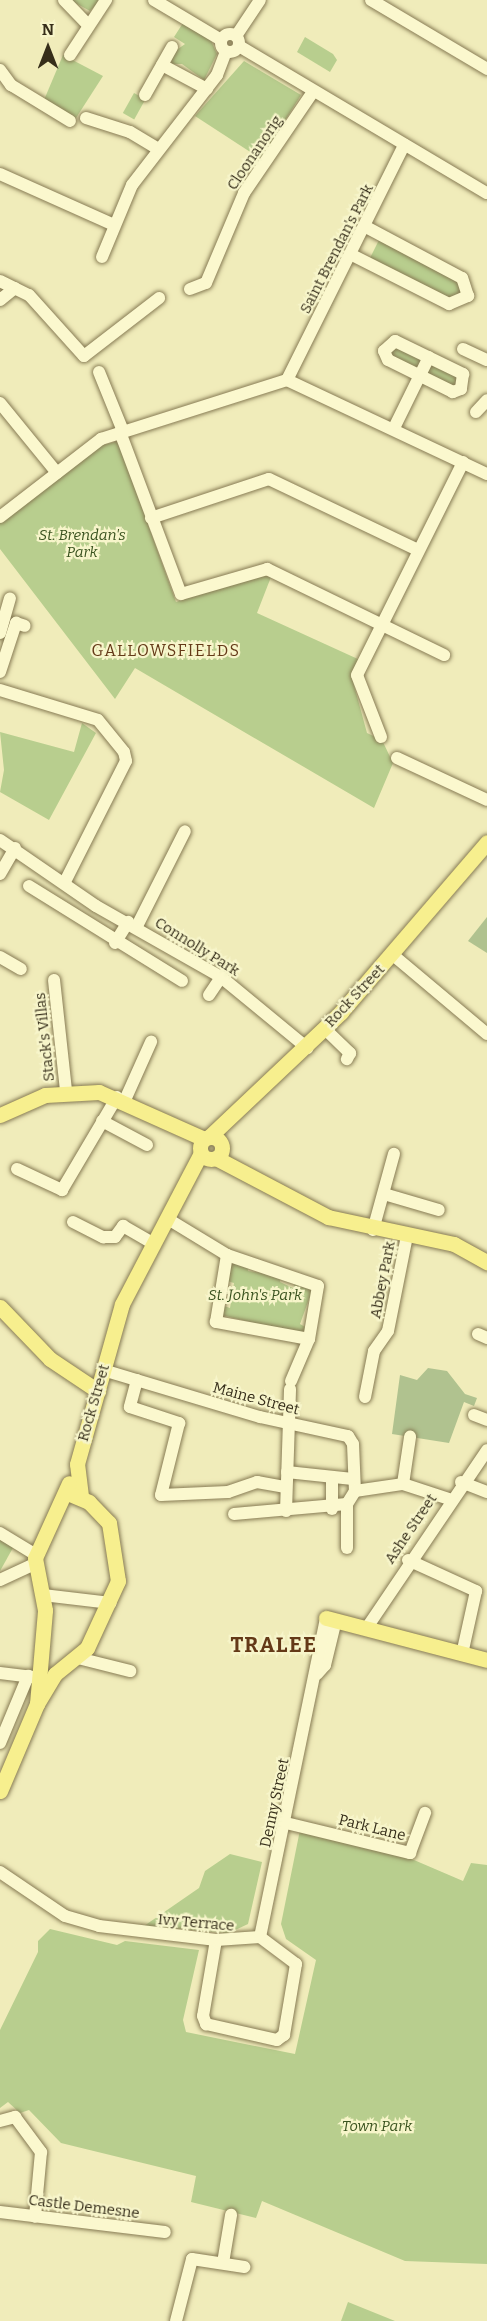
<!DOCTYPE html>
<style>
body{margin:0}
#map{position:relative;width:487px;height:2321px;overflow:hidden;background:#f0ecba;font-family:Bitter,serif}
div>[style]{position:absolute}
[style*='--x']{left:calc(var(--x)*1px);top:calc(var(--y)*1px);width:calc(var(--w)*1px);rotate:calc(var(--a)*1deg)}
.green>*{inset:0;background:#b8ce8e;transform-origin:0 0}
.cemetery>*{inset:0;background:#b0c28f}
.roads{filter:drop-shadow(0 0 2px #877b54) drop-shadow(0 0 2px #877b54)}
.minor>*{height:12px;margin:-6px;padding:0 6px;transform-origin:6px;border-radius:6px;background:#fbf8ce}
.minor>.ring{margin:-6px;padding:0;box-sizing:content-box;background:none;border:12px solid #fbf8ce;border-radius:50%}
.major>*{height:15px;margin:-7.5px;padding:0 7.5px;transform-origin:7.5px;border-radius:7.5px;background:#f7ef8e}
.major>.ring{margin:-7.5px;padding:0;box-sizing:content-box;background:none;border:15px solid #f7ef8e;border-radius:50%}
span{translate:-50% -50%;white-space:nowrap;text-align:center;line-height:1.15;-webkit-text-stroke:4.5px #f7f5ca;paint-order:stroke}
.street-label{font-size:15px;color:#362e1a}
.park-label{font-size:15px;color:#3a531f;font-style:italic}
.neighbourhood-label{font-size:16px;color:#643917;letter-spacing:1.5px}
.district-label{font-size:21px;color:#643917;font-weight:700;letter-spacing:1.5px}
.north{position:absolute;left:18px;top:18px;width:60px;height:60px;-webkit-text-stroke:4px #f7f5ca;paint-order:stroke;rotate:0deg;font-size:16px;font-weight:700;line-height:24px;text-align:center;color:#362e1a}
.north::after{content:'';display:block;margin:auto;width:21px;height:27px;background:#362e1a;clip-path:polygon(50% 0,100% 100%,50% 72%,0 100%)}
</style>
<div id="map">
<div class="green">
<i style="clip-path:polygon(70px 0,101px 0,90px 11px)"></i>
<i style="clip-path:polygon(183px 23px,209px 36px,217px 54px,204px 80px,182px 64px,172px 64px,171px 54px,185px 44px,174px 37px)"></i>
<i style="clip-path:polygon(305px 37px,333px 54px,337px 60px,330px 72px,297px 52px)"></i>
<i style="clip-path:polygon(63px 55px,103px 76px,76px 118px,44px 100px)"></i>
<i style="clip-path:polygon(244px 61px,301px 95px,261px 159px,195px 116px)"></i>
<i style="left:134px;top:93px;width:13px;height:23px;rotate:29deg"></i>
<i style="clip-path:polygon(379px 240px,459px 280px,465px 288px,454px 300px,370px 258px)"></i>
<i style="clip-path:polygon(391px 346px,423px 356px,419px 370px,391px 359px)"></i>
<i style="left:429px;top:362px;width:32px;height:14px;rotate:22deg"></i>
<i style="clip-path:polygon(118px 441px,176px 602px,259px 574px,271px 577px,257px 613px,360px 660px,352px 678px,367px 733px,382px 740px,393px 763px,374px 808px,135px 668px,115px 699px,0 549px,0 522px,92px 448px)"></i>
<i style="clip-path:polygon(82px 723px,96px 733px,49px 820px,0 792px,4px 770px,0 732px,74px 752px)"></i>
<i style="clip-path:polygon(230px 1259px,249px 1265px,248px 1271px,281px 1275px,280px 1282px,293px 1288px,296px 1281px,313px 1288px,300px 1324px,307px 1328px,305px 1335px,221px 1315px,224px 1306px,230px 1308px,234px 1283px,227px 1281px)"></i>
<i style="clip-path:polygon(0 1538px,14px 1546px,0 1571px)"></i>
<i style="clip-path:polygon(300px 1830px,414px 1860px,463px 1881px,471px 1863px,487px 1865px,487px 2264px,405px 2261px,262px 2201px,256px 2218px,191px 2202px,196px 2176px,61px 2143px,29px 2110px,20px 2113px,8px 2102px,0 2108px,0 2030px,38px 1952px,38px 1941px,50px 1929px,117px 1945px,125px 1941px,199px 1950px,183px 2020px,186px 2032px,295px 2054px,316px 1960px,286px 1939px,281px 1924px)"></i>
<i style="clip-path:polygon(230px 1854px,262px 1862px,248px 1924px,229px 1933px,144px 1926px,199px 1888px,205px 1871px)"></i>
<i style="clip-path:polygon(348px 2302px,395px 2321px,341px 2321px)"></i>
</div>
<div class="cemetery">
<i style="clip-path:polygon(487px 917px,487px 953px,468px 941px)"></i>
<i style="clip-path:polygon(428px 1368px,447px 1371px,465px 1394px,477px 1398px,474px 1406px,464px 1402px,449px 1443px,392px 1434px,400px 1375px,417px 1380px)"></i>
</div>
<div class="roads">
<div class="minor">
<i style="--x:64;--y:0;--w:33;--a:46"></i>
<i style="--x:154;--y:0;--w:78;--a:30.8"></i>
<i style="--x:371;--y:0;--w:135;--a:30.7"></i>
<i class="ring" style="left:221px;top:34px;width:6px;height:6px"></i>
<i style="--x:236;--y:36;--w:43;--a:-56.3"></i>
<i style="--x:239;--y:46;--w:288;--a:30.7"></i>
<i style="--x:70;--y:55;--w:66;--a:-56.8"></i>
<i style="--x:162;--y:65;--w:51;--a:28.1"></i>
<i style="--x:0;--y:70;--w:19;--a:54"></i>
<i style="--x:11;--y:85;--w:69;--a:31.4"></i>
<i style="--x:145;--y:95;--w:55;--a:-60.6"></i>
<i style="--x:86;--y:118;--w:46;--a:17.7"></i>
<i style="--x:130;--y:132;--w:33;--a:31"></i>
<i style="--x:0;--y:174;--w:125;--a:24.1"></i>
<i style="--x:352;--y:255;--w:109;--a:26.8"></i>
<i style="--x:449;--y:304;--w:21;--a:-23"></i>
<i style="--x:468;--y:296;--w:19;--a:-108"></i>
<i style="--x:462;--y:278;--w:109;--a:-152"></i>
<i style="--x:102;--y:257;--w:78;--a:-67.4"></i>
<i style="--x:132;--y:185;--w:139;--a:-52.3"></i>
<i style="--x:217;--y:75;--w:25;--a:-69"></i>
<i style="--x:0;--y:281;--w:32;--a:26"></i>
<i style="--x:29;--y:295;--w:82;--a:48"></i>
<i style="--x:84;--y:356;--w:95;--a:-37.7"></i>
<i style="--x:190;--y:289;--w:17;--a:-21"></i>
<i style="--x:206;--y:283;--w:98;--a:-67.1"></i>
<i style="--x:244;--y:193;--w:122;--a:-55.7"></i>
<i style="--x:0;--y:300;--w:19;--a:-39"></i>
<i style="--x:395;--y:341;--w:76;--a:25.9"></i>
<i style="--x:463;--y:374;--w:15;--a:98"></i>
<i style="--x:461;--y:389;--w:9;--a:159"></i>
<i style="--x:453;--y:392;--w:72;--a:-153.8"></i>
<i style="--x:388;--y:360;--w:10;--a:-114"></i>
<i style="--x:384;--y:351;--w:15;--a:-42"></i>
<i style="--x:463;--y:349;--w:26;--a:25"></i>
<i style="--x:99;--y:372;--w:64;--a:67.9"></i>
<i style="--x:287;--y:380;--w:263;--a:-63.5"></i>
<i style="--x:0;--y:403;--w:90;--a:50.8"></i>
<i style="--x:476;--y:412;--w:16;--a:-47"></i>
<i style="--x:394;--y:428;--w:79;--a:-63.8"></i>
<i style="--x:120;--y:432;--w:173;--a:69.4"></i>
<i style="--x:181;--y:594;--w:90;--a:-16.2"></i>
<i style="--x:267;--y:569;--w:197;--a:25.9"></i>
<i style="--x:0;--y:517;--w:128;--a:-37.7"></i>
<i style="--x:101;--y:439;--w:195;--a:-17.6"></i>
<i style="--x:287;--y:380;--w:221;--a:25.2"></i>
<i style="--x:151;--y:518;--w:124;--a:-18.3"></i>
<i style="--x:269;--y:479;--w:165;--a:25.5"></i>
<i style="--x:0;--y:633;--w:36;--a:-74"></i>
<i style="--x:0;--y:672;--w:52;--a:-71.9"></i>
<i style="--x:16;--y:623;--w:9;--a:18"></i>
<i style="--x:0;--y:690;--w:102;--a:17"></i>
<i style="--x:98;--y:720;--w:41;--a:50.9"></i>
<i style="--x:124;--y:752;--w:9;--a:77"></i>
<i style="--x:126;--y:761;--w:136;--a:116.8"></i>
<i style="--x:381;--y:737;--w:66;--a:-111.2"></i>
<i style="--x:357;--y:675;--w:238;--a:-63.5"></i>
<i style="--x:397;--y:758;--w:99;--a:25"></i>
<i style="--x:0;--y:840;--w:116;--a:34.5"></i>
<i style="--x:96;--y:906;--w:144;--a:29.6"></i>
<i style="--x:221;--y:977;--w:112;--a:39.5"></i>
<i style="--x:0;--y:874;--w:30;--a:-60"></i>
<i style="--x:29;--y:886;--w:180;--a:31.8"></i>
<i style="--x:137;--y:926;--w:106;--a:-63.2"></i>
<i style="--x:115;--y:943;--w:25;--a:-58"></i>
<i style="--x:393;--y:955;--w:123;--a:40"></i>
<i style="--x:0;--y:957;--w:24;--a:30"></i>
<i style="--x:54;--y:980;--w:112;--a:83.8"></i>
<i style="--x:209;--y:995;--w:22;--a:-56"></i>
<i style="--x:325;--y:1029;--w:35;--a:44"></i>
<i style="--x:350;--y:1053;--w:7;--a:117"></i>
<i style="--x:125;--y:1100;--w:64;--a:-65.9"></i>
<i style="--x:102;--y:1121;--w:51;--a:28.1"></i>
<i style="--x:17;--y:1169;--w:50;--a:25"></i>
<i style="--x:62;--y:1190;--w:108;--a:-59.4"></i>
<i style="--x:384;--y:1194;--w:57;--a:16.2"></i>
<i style="--x:168;--y:1219;--w:69;--a:31.4"></i>
<i style="--x:227;--y:1255;--w:96;--a:18.8"></i>
<i style="--x:318;--y:1286;--w:54;--a:99.6"></i>
<i style="--x:309;--y:1339;--w:95;--a:-169.6"></i>
<i style="--x:216;--y:1322;--w:68;--a:-80.7"></i>
<i style="--x:73;--y:1222;--w:34;--a:27"></i>
<i style="--x:103;--y:1237;--w:12;--a:0"></i>
<i style="--x:115;--y:1237;--w:14;--a:-54"></i>
<i style="--x:123;--y:1226;--w:36;--a:30"></i>
<i style="--x:373;--y:1230;--w:79;--a:-74.6"></i>
<i style="--x:478;--y:1334;--w:10;--a:24"></i>
<i style="--x:103;--y:1370;--w:164;--a:16.7"></i>
<i style="--x:260;--y:1417;--w:90;--a:12.2"></i>
<i style="--x:348;--y:1436;--w:9;--a:58"></i>
<i style="--x:353;--y:1444;--w:47;--a:87.6"></i>
<i style="--x:137;--y:1380;--w:28;--a:105"></i>
<i style="--x:130;--y:1407;--w:52;--a:18.1"></i>
<i style="--x:179;--y:1423;--w:74;--a:104"></i>
<i style="--x:161;--y:1495;--w:67;--a:-2.6"></i>
<i style="--x:228;--y:1492;--w:31;--a:-19"></i>
<i style="--x:257;--y:1482;--w:29;--a:10"></i>
<i style="--x:291;--y:1381;--w:46;--a:-66.8"></i>
<i style="--x:365;--y:1397;--w:47;--a:-78.9"></i>
<i style="--x:374;--y:1351;--w:24;--a:-55"></i>
<i style="--x:388;--y:1331;--w:97;--a:-78.7"></i>
<i style="--x:474;--y:1415;--w:14;--a:21"></i>
<i style="--x:287;--y:1472;--w:66;--a:6.1"></i>
<i style="--x:461;--y:1482;--w:28;--a:21"></i>
<i style="--x:403;--y:1484;--w:48;--a:-81.5"></i>
<i style="--x:332;--y:1509;--w:31;--a:-90"></i>
<i style="--x:286;--y:1511;--w:122;--a:-88.1"></i>
<i style="--x:234;--y:1514;--w:113;--a:-5.1"></i>
<i style="--x:0;--y:1533;--w:42;--a:31.4"></i>
<i style="--x:347;--y:1548;--w:44;--a:-90"></i>
<i style="--x:347;--y:1504;--w:15;--a:-58"></i>
<i style="--x:355;--y:1491;--w:49;--a:-8.3"></i>
<i style="--x:403;--y:1484;--w:48;--a:18.1"></i>
<i style="--x:408;--y:1560;--w:75;--a:24.5"></i>
<i style="--x:476;--y:1591;--w:65;--a:102.5"></i>
<i style="--x:0;--y:1580;--w:38;--a:-25"></i>
<i style="--x:43;--y:1595;--w:68;--a:6.7"></i>
<i style="--x:366;--y:1629;--w:216;--a:-55.9"></i>
<i style="--x:78;--y:1658;--w:54;--a:14"></i>
<i style="--x:0;--y:1673;--w:35;--a:7"></i>
<i style="--x:317;--y:1674;--w:12;--a:-48"></i>
<i style="--x:325;--y:1665;--w:46;--a:-76.3"></i>
<i style="--x:0;--y:1743;--w:73;--a:-67.3"></i>
<i style="--x:286;--y:1823;--w:128;--a:13.6"></i>
<i style="--x:410;--y:1853;--w:43;--a:-69.4"></i>
<i style="--x:0;--y:1872;--w:78;--a:34.1"></i>
<i style="--x:65;--y:1916;--w:35;--a:16"></i>
<i style="--x:99;--y:1926;--w:118;--a:6.8"></i>
<i style="--x:216;--y:1940;--w:44;--a:-3.9"></i>
<i style="--x:260;--y:1937;--w:326;--a:-78.3"></i>
<i style="--x:216;--y:1940;--w:77;--a:99.7"></i>
<i style="--x:203;--y:2016;--w:9;--a:69"></i>
<i style="--x:206;--y:2024;--w:73;--a:12.7"></i>
<i style="--x:277;--y:2040;--w:9;--a:-36"></i>
<i style="--x:284;--y:2035;--w:72;--a:-80.4"></i>
<i style="--x:296;--y:1964;--w:45;--a:-143.1"></i>
<i style="--x:0;--y:2121;--w:16;--a:-15"></i>
<i style="--x:15;--y:2117;--w:44;--a:53.4"></i>
<i style="--x:41;--y:2152;--w:65;--a:95.3"></i>
<i style="--x:0;--y:2212;--w:166;--a:6.9"></i>
<i style="--x:223;--y:2263;--w:49;--a:-80.5"></i>
<i style="--x:176;--y:2321;--w:64;--a:-75.5"></i>
<i style="--x:192;--y:2259;--w:53;--a:8.7"></i>
</div>
<div class="major">
<i style="--x:0;--y:1115;--w:49;--a:-24"></i>
<i style="--x:45;--y:1095;--w:54;--a:-3.2"></i>
<i style="--x:99;--y:1092;--w:115;--a:24.1"></i>
<i style="--x:209;--y:1137;--w:182;--a:-43.4"></i>
<i style="--x:341;--y:1012;--w:224;--a:-49.3"></i>
<i class="ring" style="left:200px;top:1137px;width:7px;height:7px"></i>
<i style="--x:216;--y:1158;--w:127;--a:27.8"></i>
<i style="--x:328;--y:1217;--w:129;--a:12.1"></i>
<i style="--x:454;--y:1244;--w:38;--a:29"></i>
<i style="--x:0;--y:1307;--w:72;--a:46.1"></i>
<i style="--x:50;--y:1359;--w:58;--a:33.7"></i>
<i style="--x:81;--y:1496;--w:32;--a:-97"></i>
<i style="--x:77;--y:1464;--w:166;--a:-74.3"></i>
<i style="--x:122;--y:1304;--w:170;--a:-62.4"></i>
<i style="--x:326;--y:1618;--w:166;--a:14.6"></i>
<i style="--x:37;--y:1704;--w:94;--a:-85.1"></i>
<i style="--x:45;--y:1610;--w:53;--a:-100.9"></i>
<i style="--x:35;--y:1558;--w:82;--a:-65.6"></i>
<i style="--x:0;--y:1791;--w:95;--a:-67"></i>
<i style="--x:37;--y:1704;--w:35;--a:-59"></i>
<i style="--x:55;--y:1674;--w:41;--a:-39.1"></i>
<i style="--x:87;--y:1648;--w:74;--a:-65.2"></i>
<i style="--x:118;--y:1581;--w:59;--a:-98.8"></i>
<i style="--x:109;--y:1523;--w:29;--a:-134"></i>
<i style="--x:89;--y:1502;--w:25;--a:-157"></i>
</div>
</div>
<div class="street-label">
<span style="left:255px;top:153px;rotate:-56deg">Cloonanorig</span>
<span style="left:337px;top:249px;rotate:-63deg">Saint Brendan's Park</span>
<span style="left:197px;top:947px;rotate:32deg">Connolly Park</span>
<span style="left:355px;top:996px;rotate:-47deg">Rock Street</span>
<span style="left:45px;top:1037px;rotate:-96deg">Stack's Villas</span>
<span style="left:383px;top:1280px;rotate:-79deg">Abbey Park</span>
<span style="left:256px;top:1399px;rotate:15deg">Maine Street</span>
<span style="left:94px;top:1403px;rotate:-74deg">Rock Street</span>
<span style="left:411px;top:1529px;rotate:-56deg">Ashe Street</span>
<span style="left:275px;top:1803px;rotate:-78deg">Denny Street</span>
<span style="left:372px;top:1828px;rotate:14deg">Park Lane</span>
<span style="left:196px;top:1923px;rotate:5deg">Ivy Terrace</span>
<span style="left:84px;top:2207px;rotate:7deg">Castle Demesne</span>
</div>
<div class="park-label">
<span style="left:82px;top:544px">St. Brendan's<br>Park</span>
<span style="left:255px;top:1296px">St. John's Park</span>
<span style="left:377px;top:2127px">Town Park</span>
</div>
<div class="neighbourhood-label">
<span style="left:166px;top:651px">GALLOWSFIELDS</span>
</div>
<div class="district-label">
<span style="left:274px;top:1645px">TRALEE</span>
</div>
<div class="north">N</div>
</div>
